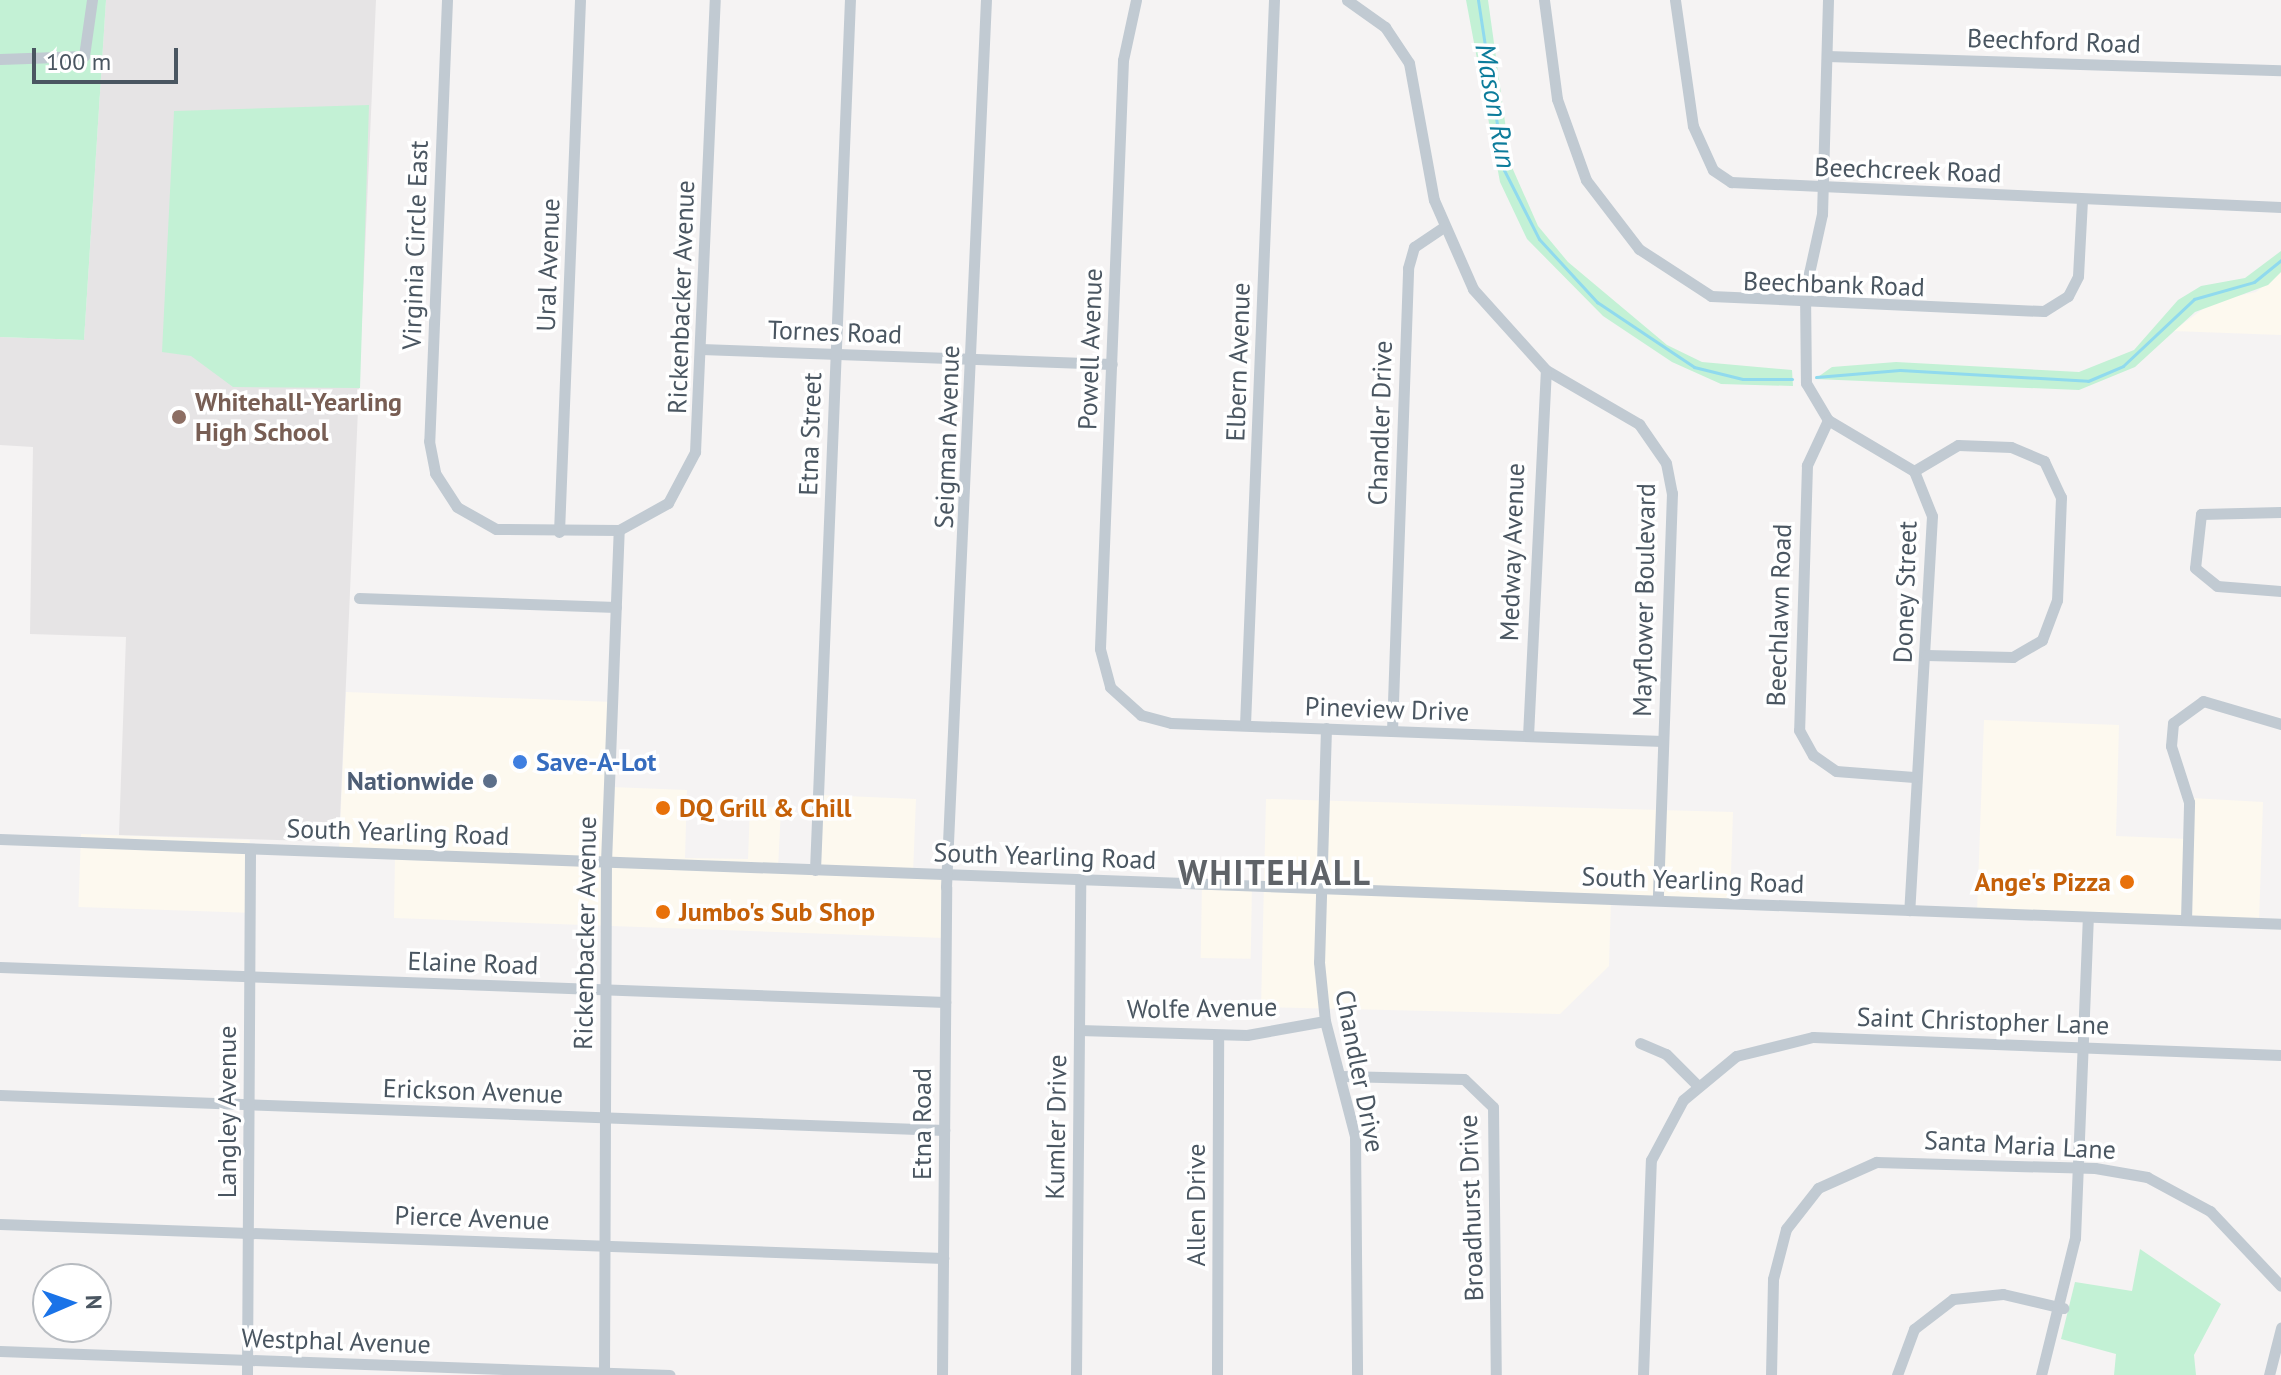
<!DOCTYPE html>
<style>
body{margin:0}
#map{position:relative;width:2281px;height:1375px;overflow:hidden;background:#f5f3f3;font-family:"PT Sans",sans-serif}
div>[style]{position:absolute}
[style*='--x']{left:calc(var(--x)*1px);top:calc(var(--y)*1px);width:calc(var(--w)*1px);rotate:calc(var(--a)*1deg)}
.commercial>*{inset:0;background:#fdf9ef;transform-origin:0 0}
.education>*{inset:0;background:#e6e4e5}
.green>*{inset:0;background:#c3f1d5}
.stream>*{height:3px;margin:-1.5px;padding:0 1.5px;transform-origin:1.5px;border-radius:1.5px;background:#90daee}
.minor>*{height:11px;margin:-5.5px;padding:0 5.5px;transform-origin:5.5px;border-radius:5.5px;background:#c1cad2}
.dots>*{width:22px;height:22px;translate:-50% -50%;box-sizing:border-box;border:4px solid #fff;border-radius:50%}
span{translate:-50% -50%;white-space:nowrap;text-align:center;line-height:1.15;-webkit-text-stroke:7px #fff;paint-order:stroke}
.street-label{font-size:26px;color:#4a5661}
.education-label{font-size:26px;color:#785e54;font-weight:700}
.left{translate:0 -50%;text-align:left}
.shop-label{font-size:26px;color:#366cbe;font-weight:700}
.service-label{font-size:26px;color:#4e5e75;font-weight:700}
.right{translate:-100% -50%;text-align:right}
.food-label{font-size:26px;color:#c56008;font-weight:700}
.water-label{font-size:28px;color:#0c7c9b;font-style:italic}
.district-label{font-size:34px;color:#5f6368;font-weight:700;letter-spacing:2px}
.north{position:absolute;left:32px;top:1263px;width:80px;height:80px;box-sizing:border-box;background:#fff;border:2px solid #b7bbc0;border-radius:50%;rotate:88deg;font-size:22px;font-weight:700;line-height:32px;text-align:center;color:#4a5661}
.north::after{content:'';display:block;margin:auto;width:28px;height:36px;background:#1a73e8;clip-path:polygon(50% 0,100% 100%,50% 72%,0 100%)}
.scale{position:absolute;left:32px;top:48px;width:146px;height:36px;box-sizing:border-box;border:4px solid #4a5661;border-top:0;padding-left:10px;font-size:24px;line-height:28px;white-space:nowrap;color:#4a5661;-webkit-text-stroke:6px #fff;paint-order:stroke}
</style>
<div id="map">
<div class="commercial">
<i style="clip-path:polygon(2281px 272px,2281px 335px,2173px 331px,2214px 301px,2256px 292px)"></i>
<i style="clip-path:polygon(346px 692px,613px 702px,611px 787px,687px 790px,685px 858px,748px 859px,750px 806px,781px 808px,778px 869px,818px 870px,821px 795px,916px 799px,913px 874px,946px 876px,944px 938px,394px 918px,395px 854px,339px 851px)"></i>
<i style="clip-path:polygon(1984px 720px,2119px 725px,2116px 836px,2189px 839px,2191px 798px,2263px 802px,2259px 922px,1977px 912px)"></i>
<i style="clip-path:polygon(1266px 799px,1733px 812px,1730px 903px,1611px 899px,1609px 966px,1560px 1014px,1261px 1007px)"></i>
<i style="left:81px;top:834px;width:169px;height:73px;rotate:2deg"></i>
<i style="left:1202px;top:884px;width:50px;height:74px;rotate:1deg"></i>
</div>
<div class="education">
<i style="clip-path:polygon(106px 0,376px 0,339px 842px,119px 835px,126px 637px,30px 634px,33px 447px,0 445px,0 337px,84px 340px)"></i>
</div>
<div class="green">
<i style="clip-path:polygon(0 0,106px 0,84px 340px,0 337px)"></i>
<i style="clip-path:polygon(1466px 0,1488px 0,1511px 165px,1538px 226px,1568px 262px,1667px 345px,1702px 362px,1792px 370px,1793px 386px,1721px 384px,1672px 362px,1603px 316px,1527px 239px,1500px 182px)"></i>
<i style="clip-path:polygon(369px 105px,360px 388px,233px 387px,191px 356px,162px 352px,174px 111px)"></i>
<i style="clip-path:polygon(2281px 251px,2281px 272px,2268px 285px,2195px 312px,2135px 367px,2079px 390px,1815px 379px,1832px 367px,1896px 362px,2079px 372px,2134px 350px,2178px 300px,2201px 286px,2245px 278px)"></i>
<i style="clip-path:polygon(2140px 1249px,2221px 1304px,2194px 1355px,2196px 1375px,2114px 1375px,2116px 1354px,2061px 1339px,2075px 1282px,2132px 1291px)"></i>
</div>
<div class="stream">
<i style="--x:1478;--y:0;--w:172;--a:81.3"></i>
<i style="--x:1504;--y:170;--w:77;--a:63.1"></i>
<i style="--x:1539;--y:239;--w:86;--a:47.4"></i>
<i style="--x:1597;--y:302;--w:117;--a:33.8"></i>
<i style="--x:1694;--y:367;--w:50;--a:13.8"></i>
<i style="--x:1743;--y:379;--w:49;--a:0"></i>
<i style="--x:1816;--y:377;--w:84;--a:-4.8"></i>
<i style="--x:1900;--y:370;--w:188;--a:3.3"></i>
<i style="--x:2088;--y:381;--w:38;--a:-23"></i>
<i style="--x:2123;--y:366;--w:98;--a:-43.3"></i>
<i style="--x:2194;--y:299;--w:62;--a:-15.8"></i>
<i style="--x:2254;--y:282;--w:35;--a:-39"></i>
</div>
<div class="minor">
<i style="--x:447;--y:0;--w:441;--a:92.3"></i>
<i style="--x:429;--y:441;--w:33;--a:79"></i>
<i style="--x:435;--y:473;--w:40;--a:57.1"></i>
<i style="--x:457;--y:507;--w:45;--a:29.4"></i>
<i style="--x:496;--y:529;--w:123;--a:0.5"></i>
<i style="--x:1136;--y:0;--w:61;--a:102.2"></i>
<i style="--x:1123;--y:60;--w:589;--a:92.24"></i>
<i style="--x:1100;--y:649;--w:39;--a:75"></i>
<i style="--x:1110;--y:687;--w:42;--a:42.1"></i>
<i style="--x:1141;--y:715;--w:31;--a:15"></i>
<i style="--x:1171;--y:723;--w:492;--a:2.1"></i>
<i style="--x:1347;--y:0;--w:47;--a:35.4"></i>
<i style="--x:1385;--y:27;--w:43;--a:56.3"></i>
<i style="--x:1409;--y:63;--w:139;--a:79.7"></i>
<i style="--x:1434;--y:200;--w:97;--a:66.3"></i>
<i style="--x:1473;--y:289;--w:109;--a:48"></i>
<i style="--x:1546;--y:370;--w:108;--a:30.1"></i>
<i style="--x:1639;--y:424;--w:47;--a:55.3"></i>
<i style="--x:1666;--y:463;--w:31;--a:79"></i>
<i style="--x:1672;--y:493;--w:407;--a:92"></i>
<i style="--x:1544;--y:0;--w:100;--a:82.5"></i>
<i style="--x:1557;--y:99;--w:86;--a:70.3"></i>
<i style="--x:1586;--y:180;--w:87;--a:52.5"></i>
<i style="--x:1639;--y:249;--w:86;--a:33.1"></i>
<i style="--x:1711;--y:296;--w:333;--a:2.6"></i>
<i style="--x:2044;--y:311;--w:28;--a:-32"></i>
<i style="--x:2068;--y:296;--w:22;--a:-63"></i>
<i style="--x:2078;--y:276;--w:77;--a:-87"></i>
<i style="--x:1675;--y:0;--w:127;--a:81.9"></i>
<i style="--x:1693;--y:126;--w:48;--a:65.6"></i>
<i style="--x:1713;--y:170;--w:22;--a:34"></i>
<i style="--x:1731;--y:182;--w:551;--a:2.6"></i>
<i style="--x:1828;--y:0;--w:214;--a:91.6"></i>
<i style="--x:1822;--y:214;--w:79;--a:102.4"></i>
<i style="--x:1805;--y:291;--w:92;--a:89.4"></i>
<i style="--x:1806;--y:383;--w:43;--a:59.3"></i>
<i style="--x:1828;--y:420;--w:100;--a:30.7"></i>
<i style="--x:1914;--y:471;--w:48;--a:68.2"></i>
<i style="--x:1932;--y:516;--w:395;--a:93.3"></i>
<i style="--x:1827;--y:56;--w:454;--a:1.8"></i>
<i style="--x:0;--y:59;--w:84;--a:-2"></i>
<i style="--x:84;--y:56;--w:57;--a:-81.9"></i>
<i style="--x:701;--y:349;--w:411;--a:2.1"></i>
<i style="--x:1828;--y:420;--w:50;--a:115"></i>
<i style="--x:1807;--y:465;--w:265;--a:91.7"></i>
<i style="--x:1799;--y:730;--w:29;--a:61"></i>
<i style="--x:1813;--y:755;--w:28;--a:35"></i>
<i style="--x:1836;--y:771;--w:78;--a:4.4"></i>
<i style="--x:1914;--y:471;--w:51;--a:-30.6"></i>
<i style="--x:1958;--y:445;--w:53;--a:2.2"></i>
<i style="--x:2011;--y:447;--w:36;--a:23"></i>
<i style="--x:2044;--y:461;--w:40;--a:65"></i>
<i style="--x:2061;--y:497;--w:103;--a:92.2"></i>
<i style="--x:2057;--y:600;--w:43;--a:110.6"></i>
<i style="--x:2042;--y:640;--w:34;--a:150"></i>
<i style="--x:2013;--y:657;--w:87;--a:-178.7"></i>
<i style="--x:2281;--y:512;--w:80;--a:178.6"></i>
<i style="--x:2201;--y:514;--w:54;--a:96.3"></i>
<i style="--x:2195;--y:568;--w:28;--a:39"></i>
<i style="--x:2217;--y:586;--w:64;--a:4.5"></i>
<i style="--x:559;--y:532;--w:532;--a:-87.74"></i>
<i style="--x:359;--y:598;--w:257;--a:2"></i>
<i style="--x:1245;--y:725;--w:726;--a:-87.71"></i>
<i style="--x:1326;--y:728;--w:234;--a:91.7"></i>
<i style="--x:1319;--y:962;--w:59;--a:84.2"></i>
<i style="--x:1325;--y:1021;--w:119;--a:75.4"></i>
<i style="--x:1355;--y:1136;--w:239;--a:89.5"></i>
<i style="--x:1392;--y:731;--w:463;--a:-88"></i>
<i style="--x:1408;--y:268;--w:22;--a:-74"></i>
<i style="--x:1414;--y:247;--w:34;--a:-34"></i>
<i style="--x:1528;--y:736;--w:366;--a:-87.2"></i>
<i style="--x:0;--y:839;--w:2283;--a:2.13"></i>
<i style="--x:815;--y:870;--w:871;--a:-87.7"></i>
<i style="--x:2186;--y:920;--w:118;--a:-88.5"></i>
<i style="--x:2189;--y:802;--w:59;--a:-107.8"></i>
<i style="--x:2171;--y:746;--w:23;--a:-85"></i>
<i style="--x:2173;--y:723;--w:37;--a:-36"></i>
<i style="--x:2203;--y:701;--w:81;--a:16.4"></i>
<i style="--x:0;--y:967;--w:946;--a:2.12"></i>
<i style="--x:1079;--y:1030;--w:168;--a:1.7"></i>
<i style="--x:1247;--y:1035;--w:79;--a:-10.2"></i>
<i style="--x:1640;--y:1043;--w:28;--a:23"></i>
<i style="--x:1666;--y:1054;--w:42;--a:45"></i>
<i style="--x:1342;--y:1076;--w:122;--a:1.4"></i>
<i style="--x:1464;--y:1079;--w:40;--a:44"></i>
<i style="--x:1493;--y:1107;--w:268;--a:89.4"></i>
<i style="--x:0;--y:1095;--w:945;--a:2.12"></i>
<i style="--x:0;--y:1224;--w:944;--a:2.06"></i>
<i style="--x:0;--y:1351;--w:670;--a:2.05"></i>
<i style="--x:247;--y:1375;--w:526;--a:-89.67"></i>
<i style="--x:604;--y:1375;--w:513;--a:-89.78"></i>
<i style="--x:606;--y:862;--w:332;--a:-87.8"></i>
<i style="--x:619;--y:530;--w:56;--a:-28.9"></i>
<i style="--x:668;--y:503;--w:58;--a:-62.1"></i>
<i style="--x:695;--y:452;--w:452;--a:-87.5"></i>
<i style="--x:942;--y:1375;--w:488;--a:-89.5"></i>
<i style="--x:946;--y:887;--w:888;--a:-87.42"></i>
<i style="--x:1076;--y:1375;--w:495;--a:-89.5"></i>
<i style="--x:1217;--y:1375;--w:340;--a:-89.8"></i>
<i style="--x:1643;--y:1375;--w:215;--a:-87.9"></i>
<i style="--x:1651;--y:1160;--w:68;--a:-61.9"></i>
<i style="--x:1683;--y:1100;--w:69;--a:-39.7"></i>
<i style="--x:1736;--y:1056;--w:79;--a:-13.9"></i>
<i style="--x:1813;--y:1037;--w:468;--a:2.2"></i>
<i style="--x:1771;--y:1375;--w:96;--a:-88.8"></i>
<i style="--x:1773;--y:1279;--w:52;--a:-75.4"></i>
<i style="--x:1786;--y:1229;--w:52;--a:-52"></i>
<i style="--x:1818;--y:1188;--w:64;--a:-24.1"></i>
<i style="--x:1876;--y:1162;--w:219;--a:1.6"></i>
<i style="--x:2095;--y:1168;--w:53;--a:9.8"></i>
<i style="--x:2147;--y:1177;--w:72;--a:28.4"></i>
<i style="--x:2210;--y:1211;--w:103;--a:46.6"></i>
<i style="--x:1897;--y:1375;--w:49;--a:-69.7"></i>
<i style="--x:1914;--y:1329;--w:49;--a:-37.6"></i>
<i style="--x:1953;--y:1299;--w:50;--a:-5.7"></i>
<i style="--x:2003;--y:1294;--w:62;--a:13.1"></i>
<i style="--x:2041;--y:1375;--w:141;--a:-76.1"></i>
<i style="--x:2075;--y:1238;--w:321;--a:-87.7"></i>
<i style="--x:2269;--y:1375;--w:49;--a:-75.7"></i>
</div>
<div class="dots">
<i style="left:179px;top:417px;background:#8d6e63"></i>
<i style="left:520px;top:762px;background:#3f7fe0"></i>
<i style="left:490px;top:781px;background:#5c6f8a"></i>
<i style="left:663px;top:808px;background:#e8710a"></i>
<i style="left:2127px;top:882px;background:#e8710a"></i>
<i style="left:663px;top:912px;background:#e8710a"></i>
</div>
<div class="street-label">
<span style="left:2054px;top:41px;rotate:2deg">Beechford Road</span>
<span style="left:1908px;top:170px;rotate:2deg">Beechcreek Road</span>
<span style="left:415px;top:245px;rotate:-88deg">Virginia Circle East</span>
<span style="left:548px;top:265px;rotate:-88deg">Ural Avenue</span>
<span style="left:1834px;top:284px;rotate:2deg">Beechbank Road</span>
<span style="left:681px;top:297px;rotate:-88deg">Rickenbacker Avenue</span>
<span style="left:835px;top:332px;rotate:2deg">Tornes Road</span>
<span style="left:1090px;top:349px;rotate:-88deg">Powell Avenue</span>
<span style="left:1238px;top:362px;rotate:-88deg">Elbern Avenue</span>
<span style="left:1380px;top:423px;rotate:-88deg">Chandler Drive</span>
<span style="left:810px;top:434px;rotate:-88deg">Etna Street</span>
<span style="left:947px;top:437px;rotate:-88deg">Seigman Avenue</span>
<span style="left:1512px;top:552px;rotate:-88deg">Medway Avenue</span>
<span style="left:1905px;top:592px;rotate:-88deg">Doney Street</span>
<span style="left:1644px;top:600px;rotate:-89deg">Mayflower Boulevard</span>
<span style="left:1779px;top:615px;rotate:-88deg">Beechlawn Road</span>
<span style="left:1387px;top:709px;rotate:2deg">Pineview Drive</span>
<span style="left:398px;top:832px;rotate:2deg">South Yearling Road</span>
<span style="left:1045px;top:856px;rotate:2deg">South Yearling Road</span>
<span style="left:1693px;top:880px;rotate:2deg">South Yearling Road</span>
<span style="left:585px;top:933px;rotate:-89deg">Rickenbacker Avenue</span>
<span style="left:473px;top:963px;rotate:2deg">Elaine Road</span>
<span style="left:1202px;top:1008px;rotate:-1deg">Wolfe Avenue</span>
<span style="left:1983px;top:1021px;rotate:2deg">Saint Christopher Lane</span>
<span style="left:1360px;top:1071px;rotate:79deg">Chandler Drive</span>
<span style="left:473px;top:1091px;rotate:2deg">Erickson Avenue</span>
<span style="left:227px;top:1112px;rotate:-90deg">Langley Avenue</span>
<span style="left:922px;top:1124px;rotate:-90deg">Etna Road</span>
<span style="left:1056px;top:1127px;rotate:-89deg">Kumler Drive</span>
<span style="left:2020px;top:1145px;rotate:3deg">Santa Maria Lane</span>
<span style="left:1196px;top:1205px;rotate:-90deg">Allen Drive</span>
<span style="left:1471px;top:1208px;rotate:-92deg">Broadhurst Drive</span>
<span style="left:472px;top:1218px;rotate:2deg">Pierce Avenue</span>
<span style="left:336px;top:1341px;rotate:2deg">Westphal Avenue</span>
</div>
<div class="education-label">
<span class="left" style="left:195px;top:417px">Whitehall-Yearling<br>High School</span>
</div>
<div class="shop-label">
<span class="left" style="left:536px;top:762px">Save-A-Lot</span>
</div>
<div class="service-label">
<span class="right" style="left:474px;top:781px">Nationwide</span>
</div>
<div class="food-label">
<span class="left" style="left:679px;top:808px">DQ Grill &amp; Chill</span>
<span class="right" style="left:2111px;top:882px">Ange's Pizza</span>
<span class="left" style="left:679px;top:912px">Jumbo's Sub Shop</span>
</div>
<div class="water-label">
<span style="left:1496px;top:106px;rotate:80deg">Mason Run</span>
</div>
<div class="district-label">
<span style="left:1275px;top:873px">WHITEHALL</span>
</div>
<div class="north">N</div>
<div class="scale">100 m</div>
</div>
